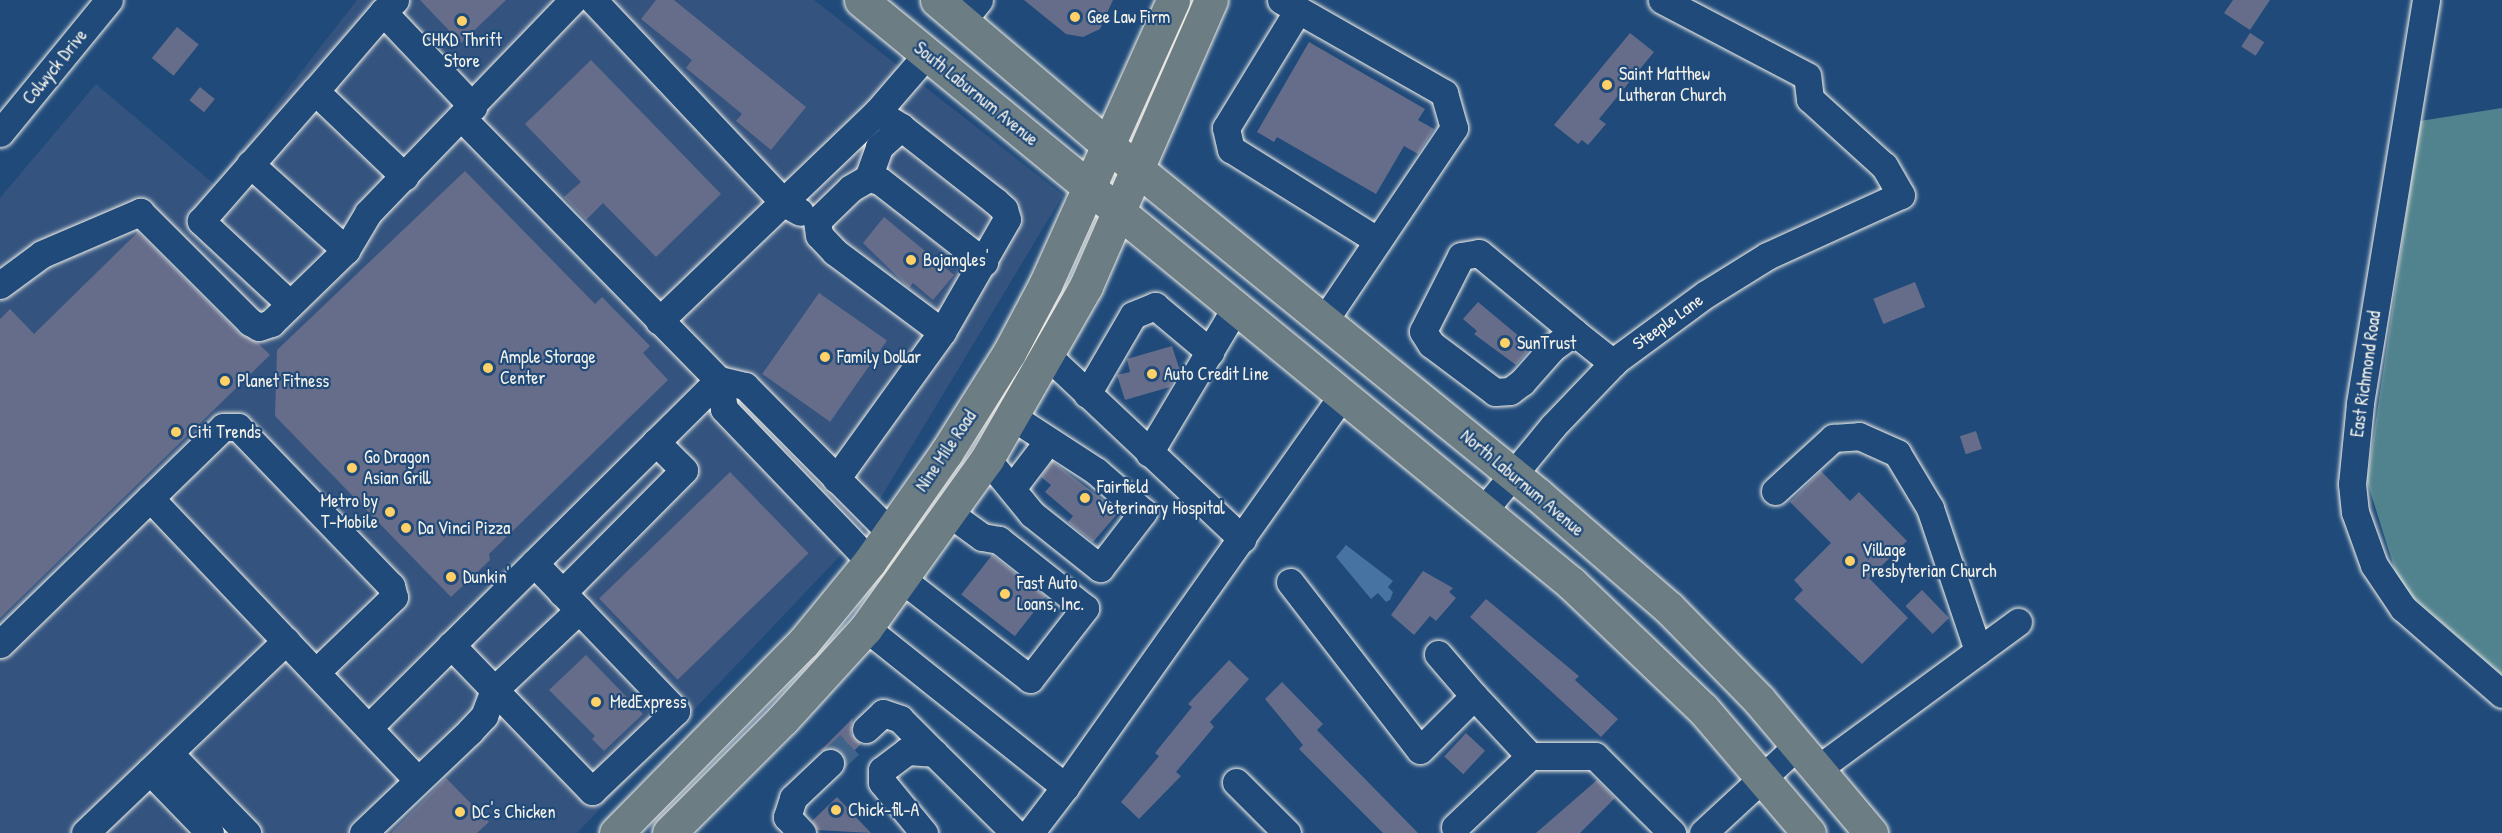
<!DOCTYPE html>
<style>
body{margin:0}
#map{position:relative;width:2502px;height:833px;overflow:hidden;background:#1f4a7a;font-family:"Patrick Hand",sans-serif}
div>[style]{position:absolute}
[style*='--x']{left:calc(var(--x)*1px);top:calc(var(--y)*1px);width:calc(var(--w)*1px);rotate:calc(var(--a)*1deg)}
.built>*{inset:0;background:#34547f}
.green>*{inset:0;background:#51838e}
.water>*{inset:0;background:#4673a1}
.building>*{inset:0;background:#666d8a;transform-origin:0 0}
.minor-tunnel>*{height:27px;margin-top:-13.5px;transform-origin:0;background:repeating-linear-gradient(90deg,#3f638a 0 27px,transparent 0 41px)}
.roads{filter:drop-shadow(0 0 2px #f4f1e8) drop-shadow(0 0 2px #f4f1e8)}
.minor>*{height:27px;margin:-13.5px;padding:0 13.5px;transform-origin:13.5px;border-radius:13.5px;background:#1f4a7a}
.major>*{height:33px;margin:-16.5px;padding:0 16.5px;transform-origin:16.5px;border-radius:16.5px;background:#6d7d84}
.dots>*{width:16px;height:16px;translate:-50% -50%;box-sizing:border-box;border:3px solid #1f4a7a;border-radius:50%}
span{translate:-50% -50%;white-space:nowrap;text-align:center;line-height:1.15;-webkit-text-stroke:4.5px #1f4a7a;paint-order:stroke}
.poi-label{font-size:18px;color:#f4f1e8}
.left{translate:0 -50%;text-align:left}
.right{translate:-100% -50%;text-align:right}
.street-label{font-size:18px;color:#f4f1e8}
</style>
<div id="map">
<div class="built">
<i style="clip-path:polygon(357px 0,814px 0,1063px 195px,856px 539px,577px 833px,0 833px,0 198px,96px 84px,214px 184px)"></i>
</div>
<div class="green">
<i style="clip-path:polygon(2502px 108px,2502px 675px,2400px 586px,2367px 481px,2420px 121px)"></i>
</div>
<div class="water">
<i style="clip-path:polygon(1346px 545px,1393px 581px,1388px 587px,1393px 592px,1390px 600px,1386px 602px,1378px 593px,1371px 599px,1336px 557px)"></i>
</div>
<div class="building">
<i style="clip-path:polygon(420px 0,506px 0,461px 43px)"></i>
<i style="clip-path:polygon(656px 0,674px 0,806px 107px,771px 150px,736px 121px,742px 114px,686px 68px,692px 60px,641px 19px)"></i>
<i style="clip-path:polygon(1024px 0,1113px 0,1100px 29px,1083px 37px,1066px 34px)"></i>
<i style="clip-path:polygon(2233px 0,2270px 0,2250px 30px,2224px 13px)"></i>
<i style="left:177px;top:27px;width:28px;height:40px;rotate:39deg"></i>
<i style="clip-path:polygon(1630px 33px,1654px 52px,1599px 119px,1606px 124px,1588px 145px,1582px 140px,1578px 144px,1554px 125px)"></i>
<i style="left:2250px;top:33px;width:17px;height:16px;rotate:33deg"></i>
<i style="clip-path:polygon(1309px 42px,1425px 109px,1418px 120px,1434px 129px,1418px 154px,1404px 146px,1376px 194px,1277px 137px,1274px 142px,1257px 132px)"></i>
<i style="clip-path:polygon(591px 60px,721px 194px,656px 257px,603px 203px,586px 220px,564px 197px,581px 182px,525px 124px)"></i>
<i style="left:200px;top:87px;width:19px;height:17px;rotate:39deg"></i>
<i style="clip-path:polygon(465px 171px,595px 304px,602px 297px,650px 346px,643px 353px,668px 380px,489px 554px,490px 560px,451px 597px,275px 416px,277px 350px)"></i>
<i style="clip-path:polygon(884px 217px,954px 275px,933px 300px,913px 283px,909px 288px,863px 243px)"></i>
<i style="clip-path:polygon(138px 232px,239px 333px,258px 343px,270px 355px,0 618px,0 319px,10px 309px,34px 334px)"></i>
<i style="left:1915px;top:282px;width:27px;height:45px;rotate:68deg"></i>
<i style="left:819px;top:293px;width:83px;height:99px;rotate:35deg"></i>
<i style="clip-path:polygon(1478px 302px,1532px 347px,1516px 365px,1474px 334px,1477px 331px,1463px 319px)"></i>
<i style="clip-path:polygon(1172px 346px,1180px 371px,1170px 387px,1125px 400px,1117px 375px,1130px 372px,1127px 359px)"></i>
<i style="left:1976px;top:431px;width:19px;height:17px;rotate:72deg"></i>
<i style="clip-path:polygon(1052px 461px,1119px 512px,1093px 542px,1068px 522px,1073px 516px,1045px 492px,1051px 485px,1041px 477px)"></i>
<i style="clip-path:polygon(1821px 471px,1850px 501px,1859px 492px,1907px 541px,1869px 578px,1908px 618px,1862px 664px,1794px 599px,1803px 590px,1794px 580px,1831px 543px,1790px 502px)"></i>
<i style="left:730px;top:472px;width:113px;height:182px;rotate:46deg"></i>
<i style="left:992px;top:555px;width:68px;height:50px;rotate:38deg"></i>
<i style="clip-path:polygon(1423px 571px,1453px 588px,1449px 592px,1456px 598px,1436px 621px,1430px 616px,1414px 635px,1391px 615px)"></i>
<i style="left:1922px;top:590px;width:39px;height:23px;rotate:46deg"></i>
<i style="clip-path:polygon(1486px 599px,1579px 676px,1575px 680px,1618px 719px,1601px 737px,1470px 617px)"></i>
<i style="clip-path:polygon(586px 655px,643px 714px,604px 751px,592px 739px,595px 736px,549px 690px)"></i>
<i style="clip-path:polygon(1229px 660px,1249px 679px,1210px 722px,1214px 727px,1176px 772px,1181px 776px,1139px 819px,1121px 802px,1159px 756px,1155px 753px,1192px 707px,1188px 704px)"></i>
<i style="clip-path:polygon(1282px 682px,1323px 724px,1317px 730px,1418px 833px,1383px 833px,1299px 749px,1303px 745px,1265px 699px)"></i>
<i style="clip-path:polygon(853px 718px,851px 733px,861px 744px,845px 760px,835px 748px,820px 751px)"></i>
<i style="left:1466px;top:733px;width:26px;height:32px;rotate:43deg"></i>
<i style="clip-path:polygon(446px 778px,489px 822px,477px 833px,391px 833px)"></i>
<i style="clip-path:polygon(1597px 780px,1615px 798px,1580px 833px,1536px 833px)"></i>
<i style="clip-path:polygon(837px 797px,871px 833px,817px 830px,812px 821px)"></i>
</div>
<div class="minor-tunnel">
<i style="--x:830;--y:763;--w:50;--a:-43.4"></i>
</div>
<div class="roads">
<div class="minor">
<i style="--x:395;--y:0;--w:17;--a:135"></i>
<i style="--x:383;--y:12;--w:131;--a:46.5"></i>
<i style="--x:593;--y:0;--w:279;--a:46.7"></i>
<i style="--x:784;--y:203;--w:18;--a:29"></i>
<i style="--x:1281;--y:0;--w:188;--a:29.7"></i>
<i style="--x:1444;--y:93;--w:36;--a:74"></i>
<i style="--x:1454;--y:128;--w:233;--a:124"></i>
<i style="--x:2426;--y:0;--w:409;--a:99.3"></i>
<i style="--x:2360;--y:404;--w:80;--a:95.7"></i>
<i style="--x:2352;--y:484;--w:28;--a:84"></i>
<i style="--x:2355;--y:512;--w:56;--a:70.3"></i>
<i style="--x:2374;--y:565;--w:52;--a:56"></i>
<i style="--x:2403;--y:608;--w:131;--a:41"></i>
<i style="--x:1298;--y:10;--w:138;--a:121.4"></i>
<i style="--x:1226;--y:128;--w:22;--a:77"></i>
<i style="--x:1231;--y:149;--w:173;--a:32"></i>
<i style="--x:383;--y:12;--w:104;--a:130.7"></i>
<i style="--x:315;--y:91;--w:124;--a:43.7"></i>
<i style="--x:962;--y:21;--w:27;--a:-51"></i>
<i style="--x:462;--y:118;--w:367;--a:45.6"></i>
<i style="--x:719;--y:380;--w:27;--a:13"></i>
<i style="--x:745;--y:386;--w:206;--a:45.2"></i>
<i style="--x:0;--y:133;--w:172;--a:-50.7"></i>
<i style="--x:250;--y:164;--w:129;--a:41.9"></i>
<i style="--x:868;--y:178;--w:33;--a:-70"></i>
<i style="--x:879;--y:147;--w:30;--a:-42"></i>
<i style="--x:0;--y:285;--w:52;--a:-36.4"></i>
<i style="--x:42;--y:254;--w:107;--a:-23.2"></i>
<i style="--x:140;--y:212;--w:156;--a:45"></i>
<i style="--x:250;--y:322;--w:10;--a:29"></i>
<i style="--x:259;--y:327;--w:13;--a:-18"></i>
<i style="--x:271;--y:323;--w:105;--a:-44.2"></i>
<i style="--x:346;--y:250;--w:43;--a:-59.3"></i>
<i style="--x:368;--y:213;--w:296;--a:-46.1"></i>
<i style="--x:290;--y:304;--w:122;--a:-137"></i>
<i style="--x:201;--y:221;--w:173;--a:-48.8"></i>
<i style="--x:659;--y:321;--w:302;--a:-43.8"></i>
<i style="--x:877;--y:112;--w:77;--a:-49.2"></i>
<i style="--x:942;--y:332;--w:134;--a:-143.2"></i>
<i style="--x:835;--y:252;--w:23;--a:-133"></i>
<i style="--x:819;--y:235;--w:14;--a:-98"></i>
<i style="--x:817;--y:221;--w:47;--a:-44.1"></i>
<i style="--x:851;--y:188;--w:20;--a:-30"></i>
<i style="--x:868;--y:178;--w:12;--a:14"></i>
<i style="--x:880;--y:181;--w:132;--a:37.9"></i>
<i style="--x:1574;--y:332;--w:26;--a:144"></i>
<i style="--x:1553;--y:347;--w:47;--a:131.5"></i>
<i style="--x:1522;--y:382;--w:15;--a:143"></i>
<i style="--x:1510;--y:391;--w:15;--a:176"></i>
<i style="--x:1495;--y:392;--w:80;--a:-143.1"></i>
<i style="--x:1431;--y:344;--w:15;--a:-122"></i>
<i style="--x:1423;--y:331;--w:84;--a:-63.1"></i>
<i style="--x:1461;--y:256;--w:18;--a:-9"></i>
<i style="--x:1479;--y:253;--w:124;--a:39.7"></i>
<i style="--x:1574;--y:332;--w:50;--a:38.5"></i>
<i style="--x:1048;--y:356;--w:267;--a:43.3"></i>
<i style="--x:719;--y:380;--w:29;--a:80"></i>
<i style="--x:724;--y:409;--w:211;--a:46.2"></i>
<i style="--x:1087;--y:394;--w:91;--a:-59.8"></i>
<i style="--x:1133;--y:315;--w:24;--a:-22"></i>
<i style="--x:1155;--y:306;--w:72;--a:39.9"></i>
<i style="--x:1149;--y:453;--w:170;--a:-59.2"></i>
<i style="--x:987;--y:459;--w:71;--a:50.7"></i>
<i style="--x:1032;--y:514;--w:87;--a:38.5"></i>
<i style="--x:1100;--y:568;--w:71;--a:-52.5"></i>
<i style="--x:1143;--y:512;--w:62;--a:-138.9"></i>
<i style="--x:1096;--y:471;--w:99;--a:-147"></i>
<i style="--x:836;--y:479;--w:181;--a:-54.2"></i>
<i style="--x:942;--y:332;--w:130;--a:-60.1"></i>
<i style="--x:1007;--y:219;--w:10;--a:-107"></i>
<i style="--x:1004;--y:209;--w:12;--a:-138"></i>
<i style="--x:995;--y:201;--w:120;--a:-141.8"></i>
<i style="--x:901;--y:127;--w:28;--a:-148"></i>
<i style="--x:1013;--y:487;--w:58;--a:-52.7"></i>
<i style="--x:1775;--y:491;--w:79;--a:-42.4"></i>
<i style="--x:1833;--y:438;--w:26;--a:-4"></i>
<i style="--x:1859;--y:436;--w:42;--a:24.1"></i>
<i style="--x:1897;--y:453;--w:64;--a:59"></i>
<i style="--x:1930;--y:508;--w:151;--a:71.4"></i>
<i style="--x:150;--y:498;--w:389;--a:46.5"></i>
<i style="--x:1483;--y:511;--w:110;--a:-50.5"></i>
<i style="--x:1553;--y:426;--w:91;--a:-46.3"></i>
<i style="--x:1616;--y:360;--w:112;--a:-36.3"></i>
<i style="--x:1706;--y:294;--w:72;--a:-31.9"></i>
<i style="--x:1767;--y:256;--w:147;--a:-24.5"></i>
<i style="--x:1901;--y:195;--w:34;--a:-120"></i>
<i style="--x:1884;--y:166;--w:100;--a:-137.8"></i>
<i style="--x:1810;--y:99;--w:23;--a:-97"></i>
<i style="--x:1807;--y:76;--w:164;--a:-152.3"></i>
<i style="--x:903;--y:580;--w:161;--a:37.9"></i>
<i style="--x:1030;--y:679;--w:90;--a:-52.2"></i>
<i style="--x:1085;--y:608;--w:110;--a:-141.7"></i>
<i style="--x:999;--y:540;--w:17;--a:-170"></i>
<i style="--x:982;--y:537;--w:39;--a:-144"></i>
<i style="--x:1290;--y:582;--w:212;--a:52.3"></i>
<i style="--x:1420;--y:750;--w:76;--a:-45"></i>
<i style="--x:1474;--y:696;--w:82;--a:47"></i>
<i style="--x:1530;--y:756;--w:65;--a:0"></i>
<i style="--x:1595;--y:756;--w:109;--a:45"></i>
<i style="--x:562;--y:593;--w:173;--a:-45.2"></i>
<i style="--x:684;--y:470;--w:40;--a:-135"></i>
<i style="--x:866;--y:628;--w:255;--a:38.6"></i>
<i style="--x:1065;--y:787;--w:58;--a:127.3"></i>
<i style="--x:0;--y:644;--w:311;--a:-44.2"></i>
<i style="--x:223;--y:427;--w:15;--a:0"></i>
<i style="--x:238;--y:427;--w:221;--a:46.1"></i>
<i style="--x:391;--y:586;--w:11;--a:75"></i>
<i style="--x:394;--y:597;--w:108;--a:136.1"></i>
<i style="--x:451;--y:645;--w:203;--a:46"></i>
<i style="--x:592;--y:791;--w:116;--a:-43.6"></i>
<i style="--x:676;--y:711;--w:205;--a:-133.8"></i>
<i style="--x:1438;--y:654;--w:55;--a:49.4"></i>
<i style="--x:369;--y:727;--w:493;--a:-44.8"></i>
<i style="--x:866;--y:729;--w:23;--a:-43"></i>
<i style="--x:883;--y:713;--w:18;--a:19"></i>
<i style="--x:900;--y:719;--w:48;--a:45"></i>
<i style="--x:169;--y:753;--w:112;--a:45.7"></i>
<i style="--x:1819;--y:768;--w:247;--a:-36.3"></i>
<i style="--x:150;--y:771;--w:86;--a:45.9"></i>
<i style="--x:1236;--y:782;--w:72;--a:45"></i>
<i style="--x:1065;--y:787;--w:481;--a:-54.7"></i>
<i style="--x:1455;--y:827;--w:103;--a:-43.4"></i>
<i style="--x:85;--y:833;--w:278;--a:-43.7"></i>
<i style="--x:363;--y:833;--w:148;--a:-43.6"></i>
<i style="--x:470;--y:731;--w:21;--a:-47"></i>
<i style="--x:484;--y:716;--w:28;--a:-69"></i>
<i style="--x:494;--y:690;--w:117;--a:-43.3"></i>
<i style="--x:802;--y:833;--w:22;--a:-133"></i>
<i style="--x:787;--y:817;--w:20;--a:-72"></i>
<i style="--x:793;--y:798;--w:51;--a:-43.4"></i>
<i style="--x:924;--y:833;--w:66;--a:-129.5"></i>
<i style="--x:882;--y:782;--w:12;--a:-90"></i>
<i style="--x:882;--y:770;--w:31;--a:-37"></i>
<i style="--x:907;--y:751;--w:27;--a:4"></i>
<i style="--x:934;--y:753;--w:114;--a:44.6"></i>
<i style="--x:1703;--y:833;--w:129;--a:-42.8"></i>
</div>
<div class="major">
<i style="--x:861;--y:0;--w:919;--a:39.39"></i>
<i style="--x:1571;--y:583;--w:182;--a:43.7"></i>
<i style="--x:1703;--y:709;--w:163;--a:49.5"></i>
<i style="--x:937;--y:0;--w:227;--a:40.4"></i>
<i style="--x:1110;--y:147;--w:550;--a:39.1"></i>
<i style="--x:1537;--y:494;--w:174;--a:40.8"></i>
<i style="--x:1669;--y:608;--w:129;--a:45.6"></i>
<i style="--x:1759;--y:700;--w:174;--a:49.9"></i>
<i style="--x:616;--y:833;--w:267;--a:-45.5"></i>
<i style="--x:803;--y:643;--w:106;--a:-50.7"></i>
<i style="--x:870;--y:561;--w:132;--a:-54.9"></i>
<i style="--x:946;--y:453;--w:118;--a:-57.8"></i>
<i style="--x:1009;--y:353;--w:79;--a:-62.1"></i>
<i style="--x:1046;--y:283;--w:310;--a:-65.8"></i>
<i style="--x:669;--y:833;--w:161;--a:-45"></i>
<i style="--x:783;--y:719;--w:123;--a:-47.6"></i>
<i style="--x:866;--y:628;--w:208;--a:-54.4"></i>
<i style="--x:987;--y:459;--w:199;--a:-60.2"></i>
<i style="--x:1086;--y:286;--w:312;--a:-66.4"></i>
</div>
</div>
<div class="dots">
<i style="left:1075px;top:17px;background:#ffd166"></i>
<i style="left:462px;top:21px;background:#ffd166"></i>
<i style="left:1607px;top:85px;background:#ffd166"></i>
<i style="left:911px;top:260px;background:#ffd166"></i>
<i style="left:1505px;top:343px;background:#ffd166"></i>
<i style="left:825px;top:357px;background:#ffd166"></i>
<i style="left:488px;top:368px;background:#ffd166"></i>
<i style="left:1152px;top:374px;background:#ffd166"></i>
<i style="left:225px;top:381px;background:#ffd166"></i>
<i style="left:176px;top:432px;background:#ffd166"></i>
<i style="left:352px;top:468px;background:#ffd166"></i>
<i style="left:1085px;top:498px;background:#ffd166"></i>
<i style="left:390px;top:512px;background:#ffd166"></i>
<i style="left:406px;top:528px;background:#ffd166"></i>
<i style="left:1850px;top:561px;background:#ffd166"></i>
<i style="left:451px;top:577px;background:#ffd166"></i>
<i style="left:1005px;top:594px;background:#ffd166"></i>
<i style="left:596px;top:702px;background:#ffd166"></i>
<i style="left:836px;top:810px;background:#ffd166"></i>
<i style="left:460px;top:812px;background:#ffd166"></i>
</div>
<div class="poi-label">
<span class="left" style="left:1087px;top:17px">Gee Law Firm</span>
<span style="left:462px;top:51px">CHKD Thrift<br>Store</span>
<span class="left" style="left:1619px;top:85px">Saint Matthew<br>Lutheran Church</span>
<span class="left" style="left:923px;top:260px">Bojangles'</span>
<span class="left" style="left:1517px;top:343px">SunTrust</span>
<span class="left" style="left:837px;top:357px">Family Dollar</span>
<span class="left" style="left:500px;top:368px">Ample Storage<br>Center</span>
<span class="left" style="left:1164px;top:374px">Auto Credit Line</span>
<span class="left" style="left:237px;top:381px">Planet Fitness</span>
<span class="left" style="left:188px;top:432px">Citi Trends</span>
<span class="left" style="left:364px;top:468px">Go Dragon<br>Asian Grill</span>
<span class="left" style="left:1097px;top:498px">Fairfield<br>Veterinary Hospital</span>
<span class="right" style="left:378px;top:512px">Metro by<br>T-Mobile</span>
<span class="left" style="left:418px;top:528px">Da Vinci Pizza</span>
<span class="left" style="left:1862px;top:561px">Village<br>Presbyterian Church</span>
<span class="left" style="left:463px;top:577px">Dunkin'</span>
<span class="left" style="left:1017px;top:594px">Fast Auto<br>Loans, Inc.</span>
<span class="left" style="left:610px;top:702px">MedExpress</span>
<span class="left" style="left:848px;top:810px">Chick-fil-A</span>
<span class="left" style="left:472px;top:812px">DC's Chicken</span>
</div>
<div class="street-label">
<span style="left:55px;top:67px;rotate:-51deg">Colwyck Drive</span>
<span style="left:976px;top:94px;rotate:39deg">South Laburnum Avenue</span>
<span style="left:1668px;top:322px;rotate:-36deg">Steeple Lane</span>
<span style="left:2366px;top:374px;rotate:-82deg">East Richmond Road</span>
<span style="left:946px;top:451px;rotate:-56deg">Nine Mile Road</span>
<span style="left:1522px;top:483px;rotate:40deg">North Laburnum Avenue</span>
</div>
</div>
